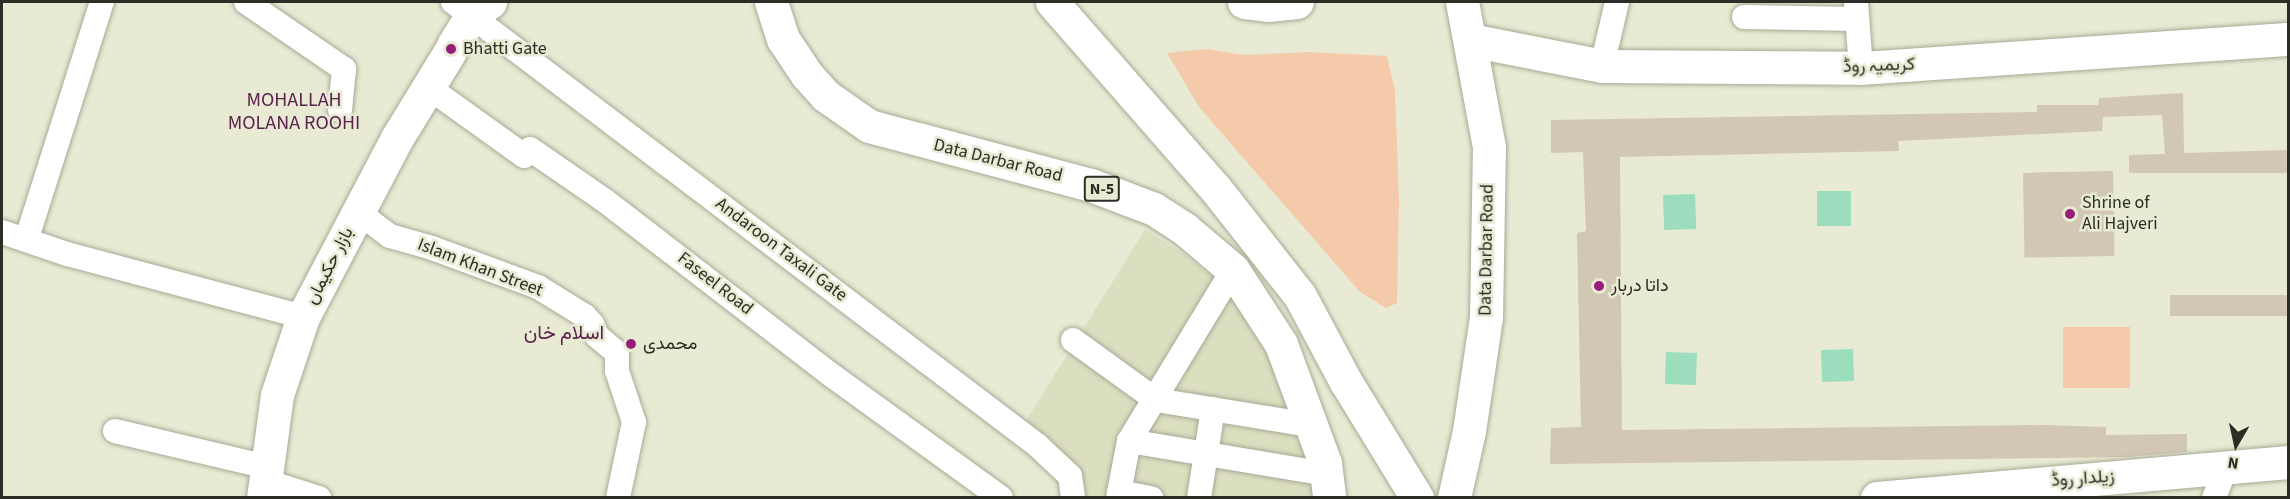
<!DOCTYPE html>
<meta charset="utf-8">
<style>
body{margin:0}
#map{position:relative;width:2290px;height:499px;overflow:hidden;background:#e8ead4;font-family:"Source Sans 3",Vazirmatn,sans-serif}
div>[style]{position:absolute}
[style*='--x']{left:calc(var(--x)*1px);top:calc(var(--y)*1px);width:calc(var(--w)*1px);rotate:calc(var(--a)*1deg)}
.built>*{inset:0;background:#dcdec0}
.green>*{inset:0;background:#f5caaa;transform-origin:0 0}
.water>*{inset:0;background:#9bddbc;transform-origin:0 0}
.building>*{inset:0;background:#d1c7b3;transform-origin:0 0}
.roads{filter:drop-shadow(0 0 2px #a9aa95) drop-shadow(0 0 2px #a9aa95)}
.street>*{height:24px;margin:-12px;padding:0 12px;transform-origin:12px;border-radius:12px;background:#fff}
.secondary>*{height:33px;margin:-16.5px;padding:0 16.5px;transform-origin:16.5px;border-radius:16.5px;background:#fff}
.primary>*{height:33px;margin:-16.5px;padding:0 16.5px;transform-origin:16.5px;border-radius:16.5px;background:#fff}
.dots>*{width:16px;height:16px;translate:-50% -50%;box-sizing:border-box;border:3px solid #e8ead4;border-radius:50%}
span{translate:-50% -50%;white-space:nowrap;text-align:center;line-height:1.15;-webkit-text-stroke:5px #e8ead4;paint-order:stroke}
.shield-label span{padding:2px 4px;background:#e8ead4;border:2px solid;border-radius:4px;-webkit-text-stroke-width:0}
.shield-label{font-size:16px;color:#2c2d25;font-weight:700}
.poi-label{font-size:18px;color:#2c2d25}
.left{translate:0 -50%;text-align:left}
.street-label{font-size:18px;color:#2c2d25}
.neighbourhood-label{font-size:20px;color:#5b224b}
.frame{position:absolute;inset:0;border:3px solid #2c2d25;pointer-events:none}
.north{position:absolute;left:2206px;top:415px;width:60px;height:60px;-webkit-text-stroke:4px #e8ead4;paint-order:stroke;rotate:189deg;font-size:16px;font-weight:700;line-height:24px;text-align:center;color:#2c2d25}
.north::after{content:'';display:block;margin:auto;width:21px;height:27px;background:#2c2d25;clip-path:polygon(50% 0,100% 100%,50% 72%,0 100%)}
</style>
<div id="map">
<div class="built">
<i style="clip-path:polygon(1145px 230px,1181px 252px,1245px 304px,1306px 409px,1329px 497px,1072px 497px,1019px 432px)"></i>
</div>
<div class="green">
<i style="clip-path:polygon(1206px 49px,1244px 55px,1307px 52px,1387px 56px,1395px 91px,1399px 201px,1397px 303px,1386px 308px,1360px 292px,1199px 107px,1167px 53px)"></i>
<i style="left:2063px;top:327px;width:67px;height:61px"></i>
</div>
<div class="water">
<i style="left:1817px;top:191px;width:34px;height:35px"></i>
<i style="left:1695px;top:194px;width:35px;height:32px;rotate:88deg"></i>
<i style="left:1853px;top:349px;width:32px;height:32px;rotate:88deg"></i>
<i style="left:1666px;top:352px;width:31px;height:32px;rotate:2deg"></i>
</div>
<div class="building">
<i style="clip-path:polygon(2183px 93px,2184px 153px,2289px 150px,2289px 173px,2129px 173px,2129px 155px,2165px 154px,2162px 115px,2103px 117px,2102px 131px,1898px 141px,1899px 151px,1620px 157px,1622px 430px,2044px 425px,2106px 427px,2106px 435px,2187px 434px,2187px 452px,2128px 457px,1550px 464px,1551px 428px,1581px 427px,1577px 233px,1586px 231px,1583px 152px,1551px 153px,1551px 120px,2037px 112px,2037px 105px,2098px 105px,2099px 98px)"></i>
<i style="left:2113px;top:171px;width:85px;height:90px;rotate:89deg"></i>
<i style="left:2289px;top:295px;width:21px;height:119px;rotate:90deg"></i>
</div>
<div class="roads">
<div class="street">
<i style="--x:246;--y:2;--w:119;--a:34.4"></i>
<i style="--x:344;--y:69;--w:41;--a:95.6"></i>
<i style="--x:453;--y:2;--w:733;--a:37.18"></i>
<i style="--x:1037;--y:445;--w:45;--a:43.2"></i>
<i style="--x:1070;--y:476;--w:22;--a:82"></i>
<i style="--x:1856;--y:2;--w:66;--a:85.7"></i>
<i style="--x:1744;--y:17;--w:112;--a:1"></i>
<i style="--x:1602;--y:66;--w:66;--a:-76.8"></i>
<i style="--x:428;--y:87;--w:118;--a:35.7"></i>
<i style="--x:524;--y:156;--w:9;--a:-49"></i>
<i style="--x:530;--y:149;--w:90;--a:34.6"></i>
<i style="--x:604;--y:200;--w:290;--a:37.6"></i>
<i style="--x:834;--y:377;--w:206;--a:35.9"></i>
<i style="--x:358;--y:212;--w:40;--a:37"></i>
<i style="--x:390;--y:236;--w:44;--a:15.9"></i>
<i style="--x:432;--y:248;--w:113;--a:20.2"></i>
<i style="--x:538;--y:287;--w:55;--a:31.7"></i>
<i style="--x:585;--y:316;--w:11;--a:49"></i>
<i style="--x:592;--y:324;--w:13;--a:67"></i>
<i style="--x:597;--y:336;--w:26;--a:40"></i>
<i style="--x:617;--y:353;--w:18;--a:90"></i>
<i style="--x:617;--y:371;--w:54;--a:71.6"></i>
<i style="--x:634;--y:422;--w:78;--a:101.9"></i>
<i style="--x:2;--y:232;--w:69;--a:18.7"></i>
<i style="--x:67;--y:254;--w:244;--a:14.9"></i>
<i style="--x:27;--y:238;--w:248;--a:-72.4"></i>
<i style="--x:1073;--y:340;--w:102;--a:35.9"></i>
<i style="--x:1156;--y:400;--w:157;--a:9.2"></i>
<i style="--x:115;--y:431;--w:156;--a:13.3"></i>
<i style="--x:1129;--y:441;--w:200;--a:9.5"></i>
<i style="--x:265;--y:481;--w:57;--a:17.5"></i>
<i style="--x:1119;--y:492;--w:33;--a:11"></i>
<i style="--x:1118;--y:498;--w:58;--a:-79.1"></i>
<i style="--x:1129;--y:441;--w:200;--a:-58.7"></i>
<i style="--x:1199;--y:498;--w:90;--a:-81.1"></i>
<i style="--x:2214;--y:498;--w:31;--a:-69"></i>
</div>
<div class="secondary">
<i style="--x:1470;--y:40;--w:135;--a:11.1"></i>
<i style="--x:1602;--y:66;--w:259;--a:0.4"></i>
<i style="--x:1861;--y:68;--w:428;--a:-3.9"></i>
<i style="--x:453;--y:45;--w:36;--a:-58"></i>
<i style="--x:472;--y:14;--w:22;--a:-34"></i>
<i style="--x:263;--y:498;--w:104;--a:-82.3"></i>
<i style="--x:277;--y:395;--w:82;--a:-71.6"></i>
<i style="--x:303;--y:317;--w:202;--a:-62.3"></i>
<i style="--x:397;--y:138;--w:100;--a:-58.5"></i>
<i style="--x:1877;--y:498;--w:413;--a:-5"></i>
</div>
<div class="primary">
<i style="--x:771;--y:2;--w:39;--a:72"></i>
<i style="--x:783;--y:39;--w:43;--a:56.3"></i>
<i style="--x:807;--y:75;--w:28;--a:48"></i>
<i style="--x:826;--y:96;--w:52;--a:34.9"></i>
<i style="--x:869;--y:126;--w:230;--a:14.9"></i>
<i style="--x:1091;--y:185;--w:67;--a:20.9"></i>
<i style="--x:1154;--y:209;--w:38;--a:33"></i>
<i style="--x:1186;--y:230;--w:62;--a:40.4"></i>
<i style="--x:1233;--y:270;--w:88;--a:57"></i>
<i style="--x:1281;--y:344;--w:127;--a:69.7"></i>
<i style="--x:1325;--y:463;--w:35;--a:83"></i>
<i style="--x:1052;--y:2;--w:247;--a:48.8"></i>
<i style="--x:1215;--y:188;--w:137;--a:51.8"></i>
<i style="--x:1300;--y:296;--w:98;--a:61.9"></i>
<i style="--x:1346;--y:382;--w:136;--a:58.5"></i>
<i style="--x:1244;--y:2;--w:24;--a:7"></i>
<i style="--x:1268;--y:5;--w:29;--a:-6"></i>
<i style="--x:1454;--y:498;--w:69;--a:-77.4"></i>
<i style="--x:1469;--y:431;--w:115;--a:-81.5"></i>
<i style="--x:1486;--y:317;--w:170;--a:-89"></i>
<i style="--x:1489;--y:147;--w:147;--a:-100.5"></i>
</div>
</div>
<div class="dots">
<i style="left:451px;top:49px;background:#961e7a"></i>
<i style="left:2070px;top:214px;background:#961e7a"></i>
<i style="left:1599px;top:286px;background:#961e7a"></i>
<i style="left:631px;top:344px;background:#961e7a"></i>
</div>
<div class="shield-label">
<span style="left:1102px;top:189px">N-5</span>
</div>
<div class="poi-label">
<span class="left" style="left:463px;top:49px">Bhatti Gate</span>
<span class="left" style="left:2082px;top:214px">Shrine of<br>Ali Hajveri</span>
<span class="left" style="left:1611px;top:286px">داتا دربار</span>
<span class="left" style="left:643px;top:344px">محمدی</span>
</div>
<div class="street-label">
<span style="left:1879px;top:66px;rotate:-2deg">کریمیہ روڈ</span>
<span style="left:998px;top:161px;rotate:14deg">Data Darbar Road</span>
<span style="left:781px;top:250px;rotate:37deg">Andaroon Taxali Gate</span>
<span style="left:1487px;top:250px;rotate:-89deg">Data Darbar Road</span>
<span style="left:330px;top:266px;rotate:-63deg">بازار حکیماں</span>
<span style="left:480px;top:268px;rotate:21deg">Islam Khan Street</span>
<span style="left:715px;top:284px;rotate:38deg">Faseel Road</span>
<span style="left:2083px;top:479px;rotate:-4deg">زیلدار روڈ</span>
</div>
<div class="neighbourhood-label">
<span style="left:294px;top:112px">MOHALLAH<br>MOLANA ROOHI</span>
<span style="left:564px;top:333px">اسلام خان</span>
</div>
<div class="frame"></div>
<div class="north">N</div>
</div>
